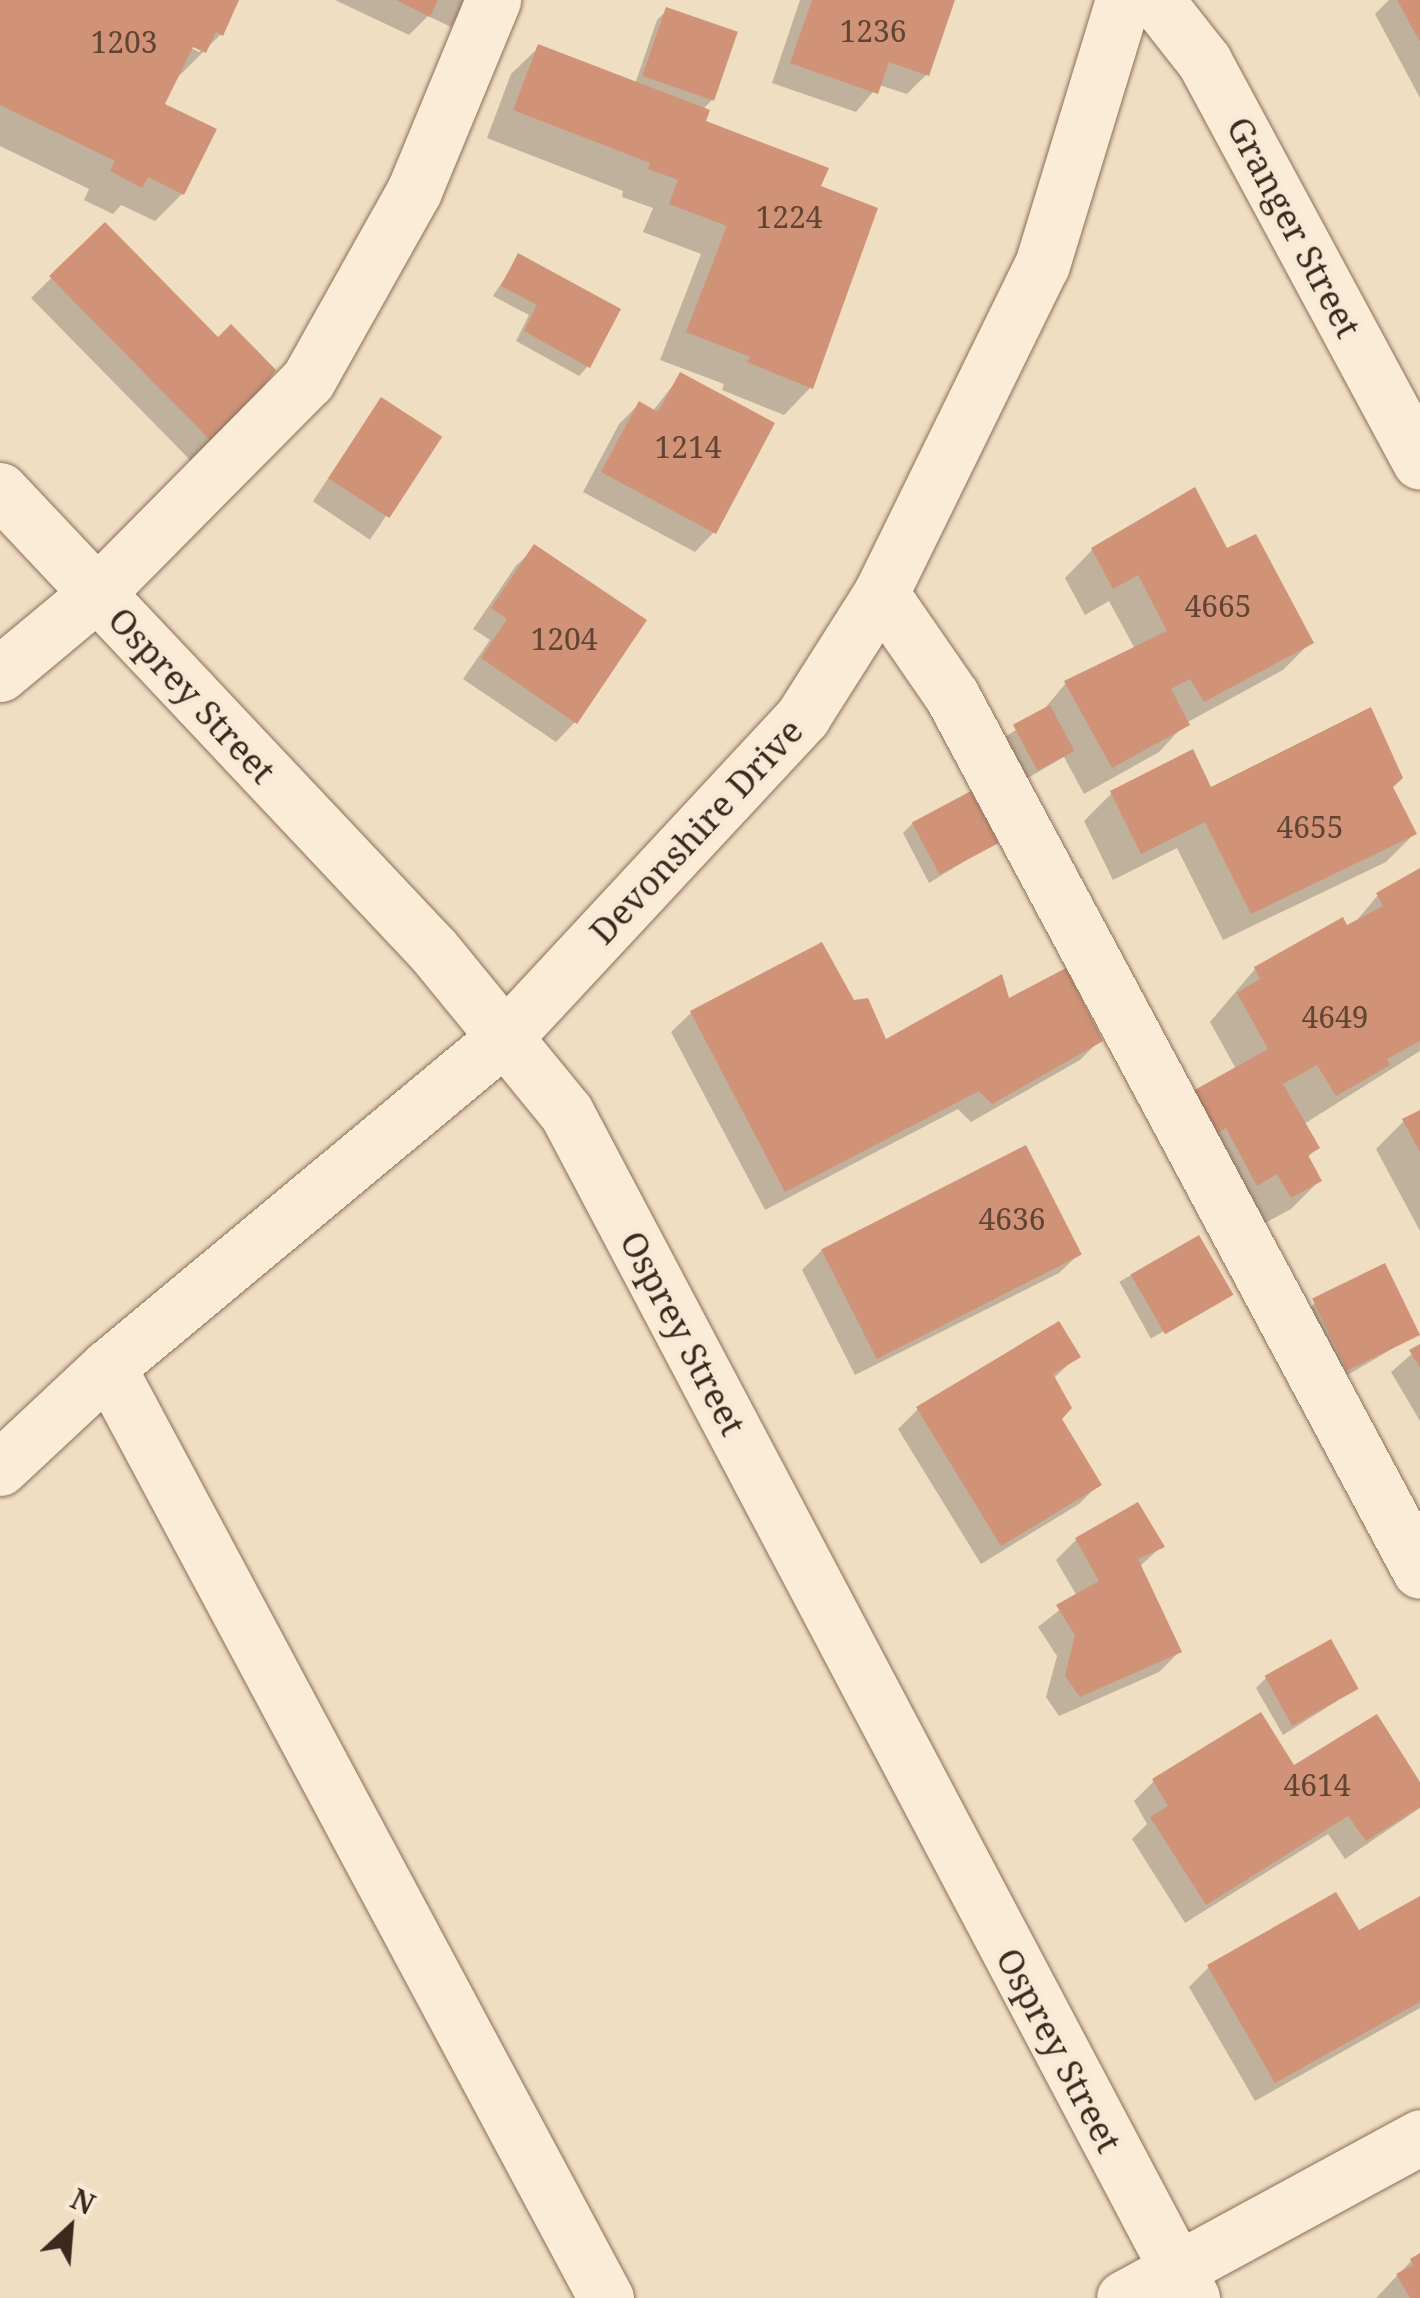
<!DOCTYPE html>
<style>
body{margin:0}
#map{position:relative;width:1420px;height:2298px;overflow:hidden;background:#f0dec3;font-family:"Noto Serif",serif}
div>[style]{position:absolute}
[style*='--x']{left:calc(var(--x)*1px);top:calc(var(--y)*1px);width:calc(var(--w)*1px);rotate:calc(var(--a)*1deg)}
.shadow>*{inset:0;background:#0003;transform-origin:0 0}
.building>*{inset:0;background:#d09377;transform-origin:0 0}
.roads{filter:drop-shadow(0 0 2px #8c6e59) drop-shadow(0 0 2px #8c6e59)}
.minor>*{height:55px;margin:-27.5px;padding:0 27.5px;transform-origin:27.5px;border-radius:27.5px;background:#faecd7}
span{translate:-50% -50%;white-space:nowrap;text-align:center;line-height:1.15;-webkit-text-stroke:8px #f7e9d3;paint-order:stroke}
.number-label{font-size:30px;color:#604434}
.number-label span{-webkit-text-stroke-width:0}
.street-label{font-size:35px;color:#3b291e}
.north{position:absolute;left:20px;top:2178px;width:100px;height:100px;-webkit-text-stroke:8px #f7e9d3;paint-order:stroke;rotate:26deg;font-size:28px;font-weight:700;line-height:40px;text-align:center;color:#3b291e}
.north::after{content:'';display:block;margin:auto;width:35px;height:45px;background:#3b291e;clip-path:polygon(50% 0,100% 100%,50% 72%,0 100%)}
</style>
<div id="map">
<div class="shadow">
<i style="clip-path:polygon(evenodd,0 0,237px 0,221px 34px,176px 79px,162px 105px,182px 194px,155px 221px,121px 205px,113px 214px,84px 200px,89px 189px,0 146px,0 0,181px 43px,203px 49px,199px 52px,181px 43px)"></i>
<i style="clip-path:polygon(335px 0,472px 0,451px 27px,428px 16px,409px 35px)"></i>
<i style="clip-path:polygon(800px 0,952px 0,927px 74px,907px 94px,879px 85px,856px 112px,772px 83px)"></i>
<i style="clip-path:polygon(1389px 0,1420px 0,1420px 98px,1375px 14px)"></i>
<i style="clip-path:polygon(667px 10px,712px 100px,702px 110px,703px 123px,818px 187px,811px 387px,784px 415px,722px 390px,724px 384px,660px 360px,701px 254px,643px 232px,653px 208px,622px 197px,623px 191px,487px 138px,511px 74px,539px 47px,635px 84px,657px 20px)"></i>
<i style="clip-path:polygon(105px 225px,218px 341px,273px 370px,195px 465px,31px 298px)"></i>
<i style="clip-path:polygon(519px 256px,588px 366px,579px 376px,516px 341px,529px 315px,493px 296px)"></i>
<i style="clip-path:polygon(681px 375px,714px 532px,695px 552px,583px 492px,619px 424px,639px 404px,652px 412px)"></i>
<i style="left:381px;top:400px;width:69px;height:122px;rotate:34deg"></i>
<i style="clip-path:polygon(535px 547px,575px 722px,556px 742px,463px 679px,490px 640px,473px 629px,515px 567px)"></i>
<i style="clip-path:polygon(1092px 550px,1226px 552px,1311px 642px,1283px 670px,1186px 723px,1159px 752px,1084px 794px,1064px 757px,1026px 779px,1005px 737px,1040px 714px,1066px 683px,1135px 649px,1109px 601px,1085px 615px,1065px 578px)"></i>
<i style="clip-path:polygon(1390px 788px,1414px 834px,1386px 862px,1223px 940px,1177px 848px,1113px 880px,1084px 821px,1112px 793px)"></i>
<i style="clip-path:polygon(913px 823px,996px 842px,929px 883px,903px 833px)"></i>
<i style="clip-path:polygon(1420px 871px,1420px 1051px,1304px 1124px,1317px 1148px,1307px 1158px,1319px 1181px,1291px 1209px,1263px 1224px,1198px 1153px,1236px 1069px,1210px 1022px,1255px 969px,1352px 926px,1378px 895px)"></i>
<i style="clip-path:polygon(1008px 1002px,1100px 1040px,1080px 1060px,971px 1122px,958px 1109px,765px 1210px,671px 1032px,691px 1013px,852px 1003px,885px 1042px)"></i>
<i style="clip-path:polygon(1420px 1112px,1420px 1231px,1376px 1149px,1404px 1121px)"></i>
<i style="left:1198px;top:1238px;width:65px;height:90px;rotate:61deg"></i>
<i style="clip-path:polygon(822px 1250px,1079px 1254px,1059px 1273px,855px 1375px,802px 1270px)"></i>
<i style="clip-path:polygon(1315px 1303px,1419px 1333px,1341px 1379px,1305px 1313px)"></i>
<i style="clip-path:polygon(1420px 1347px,1420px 1421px,1391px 1372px)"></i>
<i style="clip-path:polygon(1077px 1356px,1053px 1379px,1059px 1418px,1099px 1484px,1079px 1504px,981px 1564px,898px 1429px,918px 1409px)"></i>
<i style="clip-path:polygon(1076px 1540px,1162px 1546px,1139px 1567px,1179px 1652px,1159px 1672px,1059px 1716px,1046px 1697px,1057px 1656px,1038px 1627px,1077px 1596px,1056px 1560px)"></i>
<i style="clip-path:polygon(1266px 1678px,1356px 1689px,1283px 1735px,1256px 1688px)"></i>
<i style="clip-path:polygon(1293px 1769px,1420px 1786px,1420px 1808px,1345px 1859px,1328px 1834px,1185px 1923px,1132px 1839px,1147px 1824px,1134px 1801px,1154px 1781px)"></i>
<i style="clip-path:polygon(1420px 1899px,1420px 2008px,1255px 2101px,1189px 1987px,1209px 1967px,1358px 1933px)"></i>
<i style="clip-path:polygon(1420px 2256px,1420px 2298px,1376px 2298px,1411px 2261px)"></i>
</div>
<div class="building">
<i style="clip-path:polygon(0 0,239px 0,223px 36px,216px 32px,206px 53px,193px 47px,165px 104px,217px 129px,184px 195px,148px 177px,142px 188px,110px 171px,115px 161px,0 105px)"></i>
<i style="clip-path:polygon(396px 0,438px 0,430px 17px)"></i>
<i style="clip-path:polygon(812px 0,955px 0,929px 76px,889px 62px,878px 94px,790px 63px)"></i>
<i style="clip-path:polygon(1397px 0,1420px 0,1420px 42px)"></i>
<i style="left:666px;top:7px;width:76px;height:73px;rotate:19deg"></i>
<i style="clip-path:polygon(538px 44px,710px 110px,706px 121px,829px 168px,821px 186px,878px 208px,813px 389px,747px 362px,750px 357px,686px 332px,727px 226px,669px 204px,678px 180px,648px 169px,650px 163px,513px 110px)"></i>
<i style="clip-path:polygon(105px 222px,218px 337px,231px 324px,276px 370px,217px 447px,49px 276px)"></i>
<i style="clip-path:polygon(518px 253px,621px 309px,590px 368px,524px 331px,537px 305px,501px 286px)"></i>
<i style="clip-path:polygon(680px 372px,775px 423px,716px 534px,601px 472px,639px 401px,658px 412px)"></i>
<i style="left:381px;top:397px;width:73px;height:97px;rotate:33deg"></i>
<i style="clip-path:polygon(1195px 487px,1227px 548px,1256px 534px,1314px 643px,1204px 702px,1190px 679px,1171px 689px,1190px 725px,1112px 768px,1064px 681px,1167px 631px,1138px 575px,1113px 589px,1091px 548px)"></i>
<i style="clip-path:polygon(534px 544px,647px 620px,577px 724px,481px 658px,507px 619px,491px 608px)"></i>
<i style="left:1050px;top:705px;width:52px;height:42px;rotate:62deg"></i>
<i style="clip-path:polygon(1371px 707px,1403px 778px,1393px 787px,1417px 834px,1251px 914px,1205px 822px,1141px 854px,1110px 791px,1193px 749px,1211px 787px)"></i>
<i style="left:971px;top:791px;width:59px;height:67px;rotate:62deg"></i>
<i style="clip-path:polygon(1420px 868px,1420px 1041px,1387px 1059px,1390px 1065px,1336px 1096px,1317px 1065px,1283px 1084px,1320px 1148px,1308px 1155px,1322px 1181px,1291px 1198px,1277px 1174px,1257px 1186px,1226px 1128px,1214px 1135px,1191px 1092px,1268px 1049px,1237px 993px,1260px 979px,1254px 967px,1343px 917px,1347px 925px,1383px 906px,1376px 893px)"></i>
<i style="clip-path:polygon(822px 942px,854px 1000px,868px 998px,886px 1039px,1002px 974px,1009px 998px,1066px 968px,1103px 1041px,992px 1104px,979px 1091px,785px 1192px,690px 1011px)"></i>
<i style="clip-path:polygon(1420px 1110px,1420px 1152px,1402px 1119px)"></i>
<i style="left:1026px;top:1145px;width:123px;height:230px;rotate:63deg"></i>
<i style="left:1199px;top:1235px;width:69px;height:79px;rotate:60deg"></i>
<i style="left:1385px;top:1263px;width:80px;height:81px;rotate:64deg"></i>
<i style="clip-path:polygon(1059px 1321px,1081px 1357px,1053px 1374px,1072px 1408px,1062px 1419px,1102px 1485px,1001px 1546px,916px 1407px)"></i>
<i style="clip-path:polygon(1420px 1344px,1420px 1368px,1409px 1350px)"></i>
<i style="clip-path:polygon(1138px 1502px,1165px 1547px,1138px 1559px,1182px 1652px,1080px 1697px,1065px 1676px,1075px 1635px,1056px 1605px,1099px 1581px,1075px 1538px)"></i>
<i style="left:1331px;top:1639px;width:57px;height:76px;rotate:61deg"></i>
<i style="clip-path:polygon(1261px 1712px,1294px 1765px,1377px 1714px,1420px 1782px,1420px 1807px,1366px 1841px,1348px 1816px,1206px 1905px,1150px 1817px,1168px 1806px,1152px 1779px)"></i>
<i style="clip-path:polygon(1336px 1892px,1359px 1930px,1420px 1896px,1420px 2002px,1275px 2083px,1207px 1965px)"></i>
<i style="clip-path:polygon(1420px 2253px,1420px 2298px,1410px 2298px,1396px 2274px,1413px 2265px,1410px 2259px)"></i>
</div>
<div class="roads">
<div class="minor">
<i style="--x:1156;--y:0;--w:78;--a:51.8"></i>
<i style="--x:1204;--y:61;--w:455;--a:61.7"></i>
<i style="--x:0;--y:490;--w:633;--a:46.73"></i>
<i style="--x:434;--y:951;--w:208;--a:50.7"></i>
<i style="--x:566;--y:1112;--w:1341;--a:62.17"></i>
<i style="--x:881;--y:593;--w:125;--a:55.4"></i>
<i style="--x:952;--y:696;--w:992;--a:61.86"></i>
<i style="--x:0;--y:674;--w:125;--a:-39.8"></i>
<i style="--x:96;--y:594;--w:301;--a:-45.3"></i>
<i style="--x:308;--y:380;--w:217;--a:-60.7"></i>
<i style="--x:414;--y:191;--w:207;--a:-67.5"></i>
<i style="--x:108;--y:1367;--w:1056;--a:61.86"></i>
<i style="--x:0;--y:1468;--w:148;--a:-43.1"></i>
<i style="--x:108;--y:1367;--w:519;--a:-39.76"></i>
<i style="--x:507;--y:1035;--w:435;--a:-47.1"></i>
<i style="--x:803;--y:716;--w:146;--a:-57.6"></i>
<i style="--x:881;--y:593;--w:365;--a:-63.9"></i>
<i style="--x:1042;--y:265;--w:277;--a:-73"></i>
<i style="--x:1124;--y:2298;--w:337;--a:-28.5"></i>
</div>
</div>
<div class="number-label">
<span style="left:873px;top:31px">1236</span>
<span style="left:124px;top:42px">1203</span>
<span style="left:789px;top:217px">1224</span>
<span style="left:688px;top:447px">1214</span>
<span style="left:1218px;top:606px">4665</span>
<span style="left:564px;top:639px">1204</span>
<span style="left:1310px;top:827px">4655</span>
<span style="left:1335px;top:1017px">4649</span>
<span style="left:1012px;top:1219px">4636</span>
<span style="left:1317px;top:1785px">4614</span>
</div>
<div class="street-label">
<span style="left:1294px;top:227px;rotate:62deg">Granger Street</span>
<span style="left:192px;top:695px;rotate:47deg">Osprey Street</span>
<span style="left:696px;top:831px;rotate:-47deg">Devonshire Drive</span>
<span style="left:683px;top:1333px;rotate:62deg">Osprey Street</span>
<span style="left:1059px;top:2050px;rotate:62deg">Osprey Street</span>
</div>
<div class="north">N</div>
</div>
